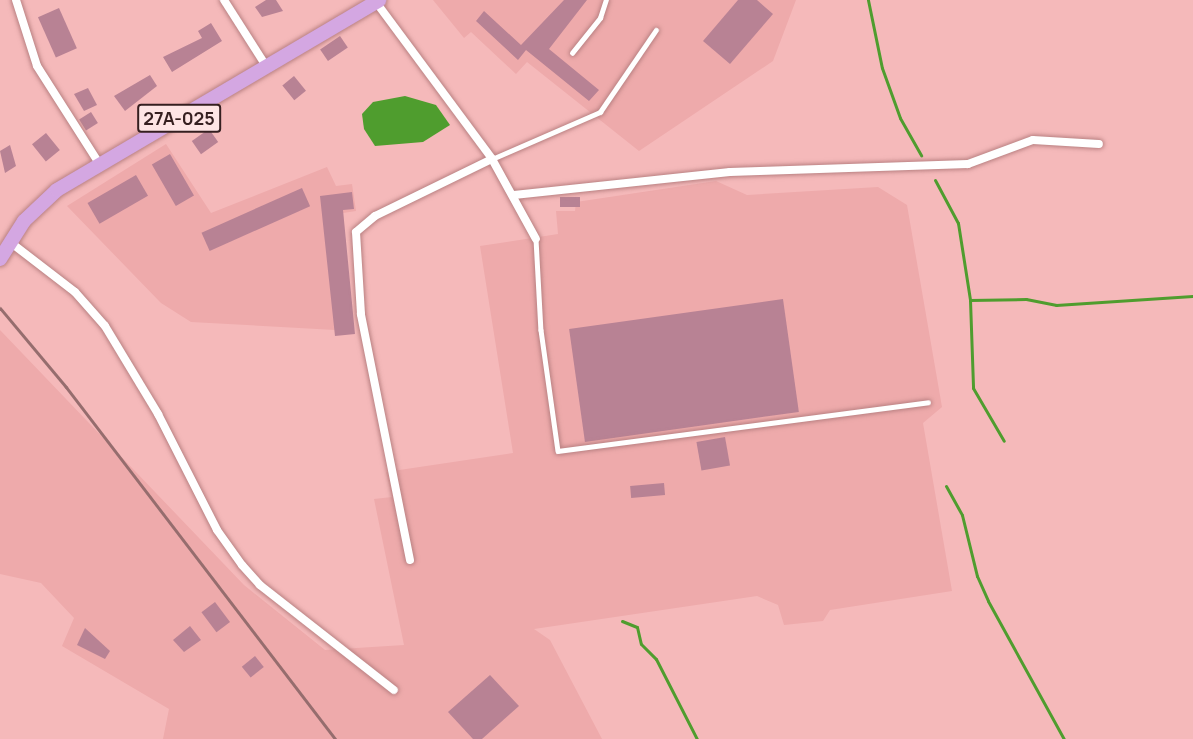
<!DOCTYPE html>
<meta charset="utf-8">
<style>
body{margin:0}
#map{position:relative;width:1193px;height:739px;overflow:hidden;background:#f5b9ba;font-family:Manrope,sans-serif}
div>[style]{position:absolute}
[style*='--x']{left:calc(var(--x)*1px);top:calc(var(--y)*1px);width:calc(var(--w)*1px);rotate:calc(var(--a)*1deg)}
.built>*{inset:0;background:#eeaaab}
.water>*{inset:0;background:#4f9d2e}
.stream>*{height:3px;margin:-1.5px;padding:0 1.5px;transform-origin:1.5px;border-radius:1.5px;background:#4f9d2e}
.building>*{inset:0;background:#b88294;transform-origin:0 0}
.roads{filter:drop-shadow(0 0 2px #b98182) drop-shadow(0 0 2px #b98182)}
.lane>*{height:4.5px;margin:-2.25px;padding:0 2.25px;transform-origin:2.25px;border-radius:2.25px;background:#fff}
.street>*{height:8px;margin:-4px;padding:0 4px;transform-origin:4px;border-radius:4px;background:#fff}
.primary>*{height:14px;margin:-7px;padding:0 7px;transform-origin:7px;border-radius:7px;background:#d4a7e2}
.rail>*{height:3px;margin:-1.5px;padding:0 1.5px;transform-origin:1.5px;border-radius:1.5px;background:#966d6e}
span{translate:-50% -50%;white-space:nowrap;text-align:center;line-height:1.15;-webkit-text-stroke:4.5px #fee5e5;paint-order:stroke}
.shield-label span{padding:2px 4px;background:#fee5e5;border:2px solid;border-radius:4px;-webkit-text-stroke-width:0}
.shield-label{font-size:18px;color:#351f20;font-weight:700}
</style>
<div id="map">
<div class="built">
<i style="clip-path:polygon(433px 0,796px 0,773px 61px,639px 151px,527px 62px,516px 74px,471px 32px,464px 38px)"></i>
<i style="clip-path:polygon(166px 144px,211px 213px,327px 167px,336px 186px,352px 184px,356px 211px,343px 213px,353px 331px,191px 322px,161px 303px,67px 206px)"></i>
<i style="clip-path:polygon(716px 181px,747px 195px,878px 187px,907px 205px,942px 407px,923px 423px,952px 591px,830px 610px,823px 621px,784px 625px,778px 605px,757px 596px,534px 629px,550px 640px,602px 739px,163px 739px,169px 709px,62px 646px,74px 618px,41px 583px,0 574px,0 330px,244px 585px,325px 650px,404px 645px,374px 499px,392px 497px,386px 472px,513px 453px,480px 246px,558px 234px,556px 211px,575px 211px,576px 202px)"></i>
</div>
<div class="water">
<i style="clip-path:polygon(405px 96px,436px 105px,450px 125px,423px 142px,375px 146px,364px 129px,362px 114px,373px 102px)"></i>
</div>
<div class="stream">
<i style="--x:868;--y:0;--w:69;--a:78.4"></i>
<i style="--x:882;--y:68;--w:53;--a:70.2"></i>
<i style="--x:900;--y:118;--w:43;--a:60.4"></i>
<i style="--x:935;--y:180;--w:49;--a:61.9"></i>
<i style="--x:958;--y:223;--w:78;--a:81.1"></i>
<i style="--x:970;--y:300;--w:88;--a:88"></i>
<i style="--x:973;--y:388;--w:61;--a:59.7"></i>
<i style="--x:970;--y:300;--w:56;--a:-1"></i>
<i style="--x:1026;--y:299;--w:31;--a:11"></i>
<i style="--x:1056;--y:305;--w:137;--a:-3.8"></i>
<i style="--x:946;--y:486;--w:33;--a:61"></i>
<i style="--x:962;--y:515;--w:63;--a:76.2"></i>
<i style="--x:977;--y:576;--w:27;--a:66"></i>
<i style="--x:988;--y:601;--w:158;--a:61.2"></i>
<i style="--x:622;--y:621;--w:16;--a:22"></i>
<i style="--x:637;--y:627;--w:17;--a:77"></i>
<i style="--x:641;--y:644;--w:21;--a:45"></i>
<i style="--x:656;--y:659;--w:90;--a:62.9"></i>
</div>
<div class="building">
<i style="clip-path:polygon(266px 0,276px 0,283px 11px,262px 17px,255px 7px)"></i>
<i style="clip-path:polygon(564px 0,587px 0,549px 49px,599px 90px,589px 101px,526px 50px,518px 60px,476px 21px,484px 11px,521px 45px)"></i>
<i style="clip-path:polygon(738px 0,757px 0,773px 14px,730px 64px,703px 41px)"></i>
<i style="left:59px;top:8px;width:44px;height:23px;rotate:66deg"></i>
<i style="clip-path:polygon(211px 23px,222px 41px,172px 72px,163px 57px,202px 38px,198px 31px)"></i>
<i style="left:340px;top:36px;width:14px;height:24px;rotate:56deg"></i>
<i style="clip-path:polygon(150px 75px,157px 86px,125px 111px,114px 96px)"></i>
<i style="left:294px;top:76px;width:19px;height:15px;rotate:51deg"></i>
<i style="clip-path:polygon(88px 88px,97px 105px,84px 111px,74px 94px)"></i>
<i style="left:91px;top:112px;width:13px;height:14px;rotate:58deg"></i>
<i style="left:209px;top:129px;width:16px;height:21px;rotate:55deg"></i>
<i style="left:46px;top:133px;width:22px;height:18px;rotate:51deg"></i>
<i style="clip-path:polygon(10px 145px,16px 166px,5px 173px,0 151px)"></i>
<i style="left:170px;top:154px;width:48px;height:21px;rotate:60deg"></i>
<i style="left:136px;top:175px;width:24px;height:56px;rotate:60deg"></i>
<i style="left:302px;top:188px;width:20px;height:110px;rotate:66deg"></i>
<i style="clip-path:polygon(352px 192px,354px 209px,343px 210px,355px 334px,335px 336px,320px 196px)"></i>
<i style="left:580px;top:197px;width:10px;height:20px;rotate:90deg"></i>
<i style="left:783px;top:299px;width:114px;height:216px;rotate:82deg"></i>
<i style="left:725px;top:437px;width:29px;height:29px;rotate:80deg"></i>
<i style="left:664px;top:483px;width:12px;height:34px;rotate:85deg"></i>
<i style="left:215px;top:602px;width:25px;height:17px;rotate:53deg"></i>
<i style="clip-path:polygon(190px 626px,201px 640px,184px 652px,173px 640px)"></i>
<i style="clip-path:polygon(85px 628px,110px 651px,105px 659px,77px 645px)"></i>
<i style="left:255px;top:656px;width:14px;height:17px;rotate:51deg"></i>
<i style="clip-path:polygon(490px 675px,519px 706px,482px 739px,473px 739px,448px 712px)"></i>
</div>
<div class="roads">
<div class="lane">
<i style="--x:572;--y:53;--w:45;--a:-51.3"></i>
<i style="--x:600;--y:18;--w:19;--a:-72"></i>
<i style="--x:492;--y:159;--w:118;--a:-23.5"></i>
<i style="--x:600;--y:112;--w:99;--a:-55.7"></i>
<i style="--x:536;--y:239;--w:91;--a:86.9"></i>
<i style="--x:541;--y:330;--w:122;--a:82"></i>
<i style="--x:558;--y:451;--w:373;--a:-7.5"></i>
</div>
<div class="street">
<i style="--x:16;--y:0;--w:69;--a:72.3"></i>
<i style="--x:37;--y:66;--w:117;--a:57.5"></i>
<i style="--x:224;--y:0;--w:78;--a:57.5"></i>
<i style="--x:376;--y:2;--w:195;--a:53.5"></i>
<i style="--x:514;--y:195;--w:217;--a:-6.1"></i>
<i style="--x:730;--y:172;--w:238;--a:-1.9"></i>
<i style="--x:968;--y:164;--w:69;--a:-20.3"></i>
<i style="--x:1033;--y:140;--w:66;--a:3.5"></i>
<i style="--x:10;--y:242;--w:82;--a:37.6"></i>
<i style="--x:75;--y:292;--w:45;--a:48.6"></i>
<i style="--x:105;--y:326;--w:103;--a:58.9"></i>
<i style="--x:158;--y:414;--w:130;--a:63"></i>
<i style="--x:217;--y:530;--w:43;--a:54.5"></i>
<i style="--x:242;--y:565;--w:27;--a:48"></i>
<i style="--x:260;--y:585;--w:170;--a:38.1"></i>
<i style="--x:410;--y:560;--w:251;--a:-101.3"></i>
<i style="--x:361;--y:314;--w:82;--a:-93.5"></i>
<i style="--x:356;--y:232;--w:25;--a:-40"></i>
<i style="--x:375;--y:216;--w:130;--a:-26"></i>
<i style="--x:492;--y:159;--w:91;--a:61.2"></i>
</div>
<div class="primary">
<i style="--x:0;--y:259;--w:45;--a:-57.7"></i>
<i style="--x:24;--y:221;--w:45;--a:-43.2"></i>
<i style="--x:57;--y:190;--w:374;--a:-30.5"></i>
</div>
</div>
<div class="rail">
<i style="--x:0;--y:308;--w:103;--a:50.1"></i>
<i style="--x:66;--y:387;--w:443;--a:52.6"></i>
</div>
<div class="shield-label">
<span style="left:179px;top:118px">27А-025</span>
</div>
</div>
